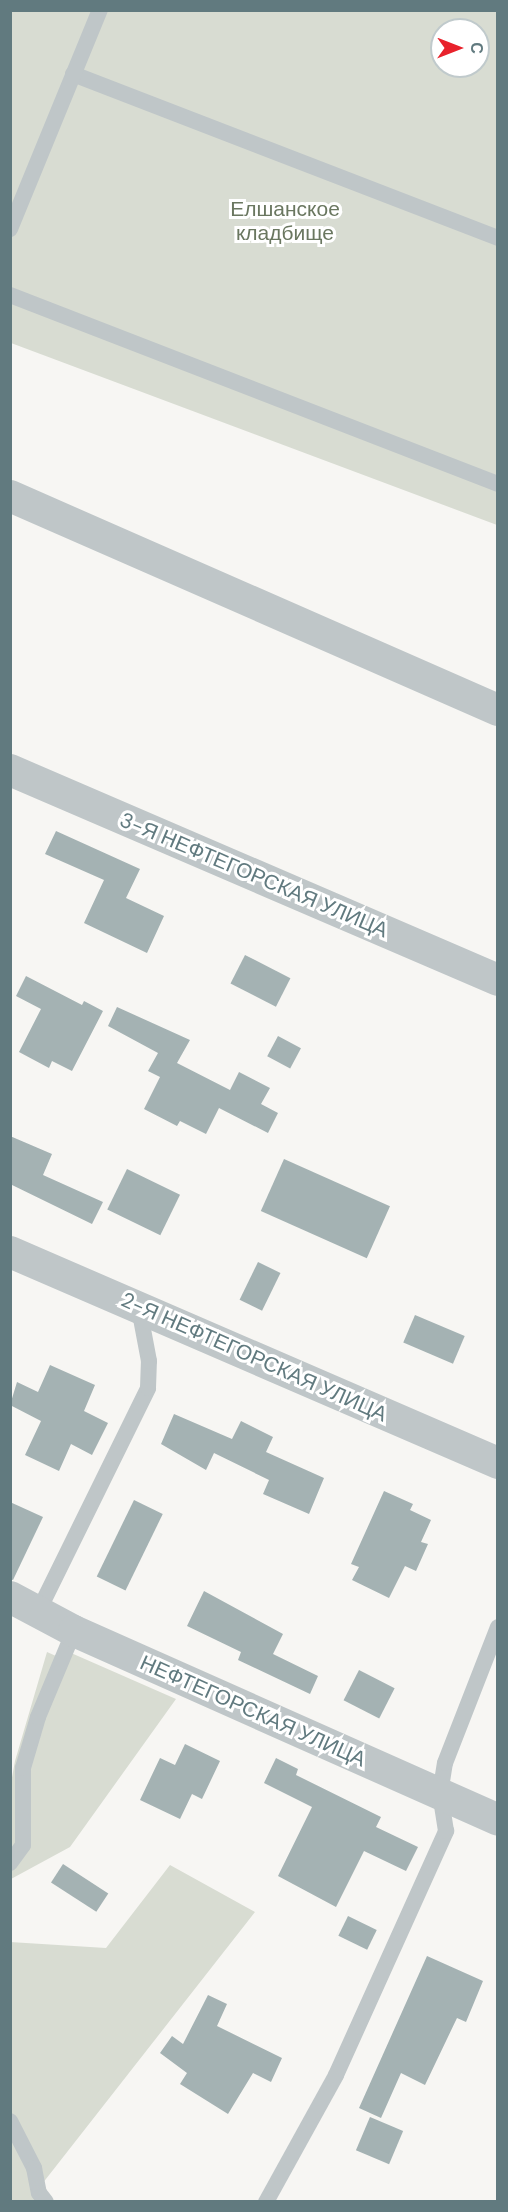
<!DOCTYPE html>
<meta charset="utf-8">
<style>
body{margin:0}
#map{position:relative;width:508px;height:2212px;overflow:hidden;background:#f7f6f3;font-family:"DM Sans",sans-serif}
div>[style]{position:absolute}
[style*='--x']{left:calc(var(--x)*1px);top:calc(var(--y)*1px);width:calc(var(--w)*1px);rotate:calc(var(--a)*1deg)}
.green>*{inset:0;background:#d8dcd2}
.building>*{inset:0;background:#a4b2b3;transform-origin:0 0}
.lane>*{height:16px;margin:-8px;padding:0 8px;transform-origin:8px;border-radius:8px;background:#bfc6c8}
.street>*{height:32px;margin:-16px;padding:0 16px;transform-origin:16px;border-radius:16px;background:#bfc6c8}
span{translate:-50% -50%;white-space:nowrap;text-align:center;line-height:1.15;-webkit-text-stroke:6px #fff;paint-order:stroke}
.park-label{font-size:21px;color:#6a7760}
.street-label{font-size:21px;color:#617a7f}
.frame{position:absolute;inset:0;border:12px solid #617a7f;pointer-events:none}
.north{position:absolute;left:430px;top:18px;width:60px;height:60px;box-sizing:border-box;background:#fff;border:2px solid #c0cacc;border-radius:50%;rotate:90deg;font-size:16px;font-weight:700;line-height:24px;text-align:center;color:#617a7f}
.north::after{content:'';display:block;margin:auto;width:21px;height:27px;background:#e8222c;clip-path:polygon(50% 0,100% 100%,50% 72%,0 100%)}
</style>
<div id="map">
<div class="green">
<i style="clip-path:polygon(evenodd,10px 11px,497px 11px,497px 525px,11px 343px,10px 11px,442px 30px,478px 30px,478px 66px,442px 66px,442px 30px)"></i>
<i style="clip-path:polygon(62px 1649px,176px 1699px,70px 1847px,11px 1879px,11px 1783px,15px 1761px,47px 1652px,56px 1656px)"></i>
<i style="clip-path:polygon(170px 1865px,255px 1912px,35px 2193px,40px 2201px,11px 2201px,10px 1942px,106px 1948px)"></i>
</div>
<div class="building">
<i style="clip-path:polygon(56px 831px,140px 869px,126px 898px,164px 916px,147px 953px,84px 923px,104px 880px,45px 854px)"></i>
<i style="left:245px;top:955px;width:51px;height:32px;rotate:27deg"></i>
<i style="clip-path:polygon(26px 976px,82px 1005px,84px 1001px,103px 1011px,72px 1071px,52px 1061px,49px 1068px,19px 1052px,41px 1009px,16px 996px)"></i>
<i style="clip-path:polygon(117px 1007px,190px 1040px,177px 1063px,230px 1090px,239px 1072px,270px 1088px,261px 1104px,278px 1113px,268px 1133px,219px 1108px,206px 1134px,180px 1121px,177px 1126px,144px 1109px,160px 1077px,148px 1071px,158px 1053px,108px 1026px)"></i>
<i style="left:278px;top:1036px;width:26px;height:23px;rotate:28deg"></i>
<i style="clip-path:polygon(10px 1136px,52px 1154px,43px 1175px,103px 1202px,92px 1224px,10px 1184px)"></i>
<i style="left:284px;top:1159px;width:116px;height:57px;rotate:24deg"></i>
<i style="left:127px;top:1169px;width:59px;height:45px;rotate:26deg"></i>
<i style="left:258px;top:1262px;width:25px;height:42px;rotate:26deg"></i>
<i style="left:415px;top:1315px;width:54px;height:30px;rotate:23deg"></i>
<i style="clip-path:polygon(50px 1365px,95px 1385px,84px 1411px,108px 1423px,92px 1455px,71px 1444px,59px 1471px,25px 1455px,41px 1421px,10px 1405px,17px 1382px,38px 1392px)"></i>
<i style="clip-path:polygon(174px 1414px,232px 1439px,241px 1421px,273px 1437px,266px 1452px,324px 1478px,309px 1514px,263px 1494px,269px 1480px,214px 1453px,206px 1470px,161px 1444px)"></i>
<i style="clip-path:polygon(384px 1491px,413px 1504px,410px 1510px,431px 1520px,421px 1542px,428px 1544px,416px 1571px,405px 1566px,389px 1598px,352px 1580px,359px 1567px,351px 1564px)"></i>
<i style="left:134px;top:1500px;width:32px;height:85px;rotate:26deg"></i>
<i style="clip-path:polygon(10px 1502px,43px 1517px,13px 1580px,10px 1579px)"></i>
<i style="clip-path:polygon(204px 1591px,283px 1634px,273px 1654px,318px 1676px,310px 1694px,238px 1660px,241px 1652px,187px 1626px)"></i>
<i style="left:359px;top:1670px;width:40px;height:34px;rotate:27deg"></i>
<i style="clip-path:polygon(185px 1744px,220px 1761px,202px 1799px,192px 1794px,180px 1819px,140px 1800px,160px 1758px,175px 1765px)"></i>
<i style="clip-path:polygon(276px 1758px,298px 1769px,296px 1775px,381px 1817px,376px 1827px,418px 1847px,406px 1871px,364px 1851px,336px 1907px,278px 1876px,312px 1807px,264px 1783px)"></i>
<i style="left:63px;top:1864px;width:54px;height:22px;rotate:33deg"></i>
<i style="left:348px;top:1916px;width:32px;height:22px;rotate:26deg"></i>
<i style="clip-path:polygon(427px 1956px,483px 1981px,466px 2022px,457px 2018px,425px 2085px,401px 2073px,381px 2118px,359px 2108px)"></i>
<i style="clip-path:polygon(208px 1995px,227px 2004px,217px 2026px,282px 2058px,271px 2082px,253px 2073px,228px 2114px,180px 2084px,187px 2073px,160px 2053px,172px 2036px,183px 2044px)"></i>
<i style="left:370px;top:2117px;width:36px;height:36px;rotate:23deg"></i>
</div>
<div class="lane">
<i style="--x:73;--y:74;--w:456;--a:21.1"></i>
<i style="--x:10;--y:229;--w:237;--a:-67.7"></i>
<i style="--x:10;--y:295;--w:523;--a:21.17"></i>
<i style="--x:39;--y:1610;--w:247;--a:-63.8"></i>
<i style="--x:148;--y:1388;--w:27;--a:-88"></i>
<i style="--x:149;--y:1361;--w:54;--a:-100.7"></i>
<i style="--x:10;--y:1863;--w:22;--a:-54"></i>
<i style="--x:23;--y:1845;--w:77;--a:-90"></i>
<i style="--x:23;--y:1768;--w:53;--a:-73.6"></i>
<i style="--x:38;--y:1717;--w:93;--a:-67.3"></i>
<i style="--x:10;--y:2121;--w:53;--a:62.9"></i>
<i style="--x:34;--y:2168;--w:25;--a:79"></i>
<i style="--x:39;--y:2193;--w:11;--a:52"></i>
<i style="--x:266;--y:2202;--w:145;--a:-61.1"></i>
<i style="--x:336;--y:2075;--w:268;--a:-65.7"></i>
<i style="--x:446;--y:1831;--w:37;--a:-99"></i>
<i style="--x:440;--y:1794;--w:31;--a:-81"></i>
<i style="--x:445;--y:1763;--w:146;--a:-68.7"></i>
</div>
<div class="street">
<i style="--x:10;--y:496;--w:533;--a:23.68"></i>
<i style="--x:10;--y:770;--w:531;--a:23.28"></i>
<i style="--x:10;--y:1252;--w:532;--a:23.38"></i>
<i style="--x:10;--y:1597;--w:72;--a:28"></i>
<i style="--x:74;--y:1631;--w:464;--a:24"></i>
</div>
<div class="park-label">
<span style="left:285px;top:221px">Елшанское<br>кладбище</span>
</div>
<div class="street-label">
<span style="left:254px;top:875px;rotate:23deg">3-Я НЕФТЕГОРСКАЯ УЛИЦА</span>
<span style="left:254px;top:1357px;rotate:24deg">2-Я НЕФТЕГОРСКАЯ УЛИЦА</span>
<span style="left:253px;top:1711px;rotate:24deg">НЕФТЕГОРСКАЯ УЛИЦА</span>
</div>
<div class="frame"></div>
<div class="north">С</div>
</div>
